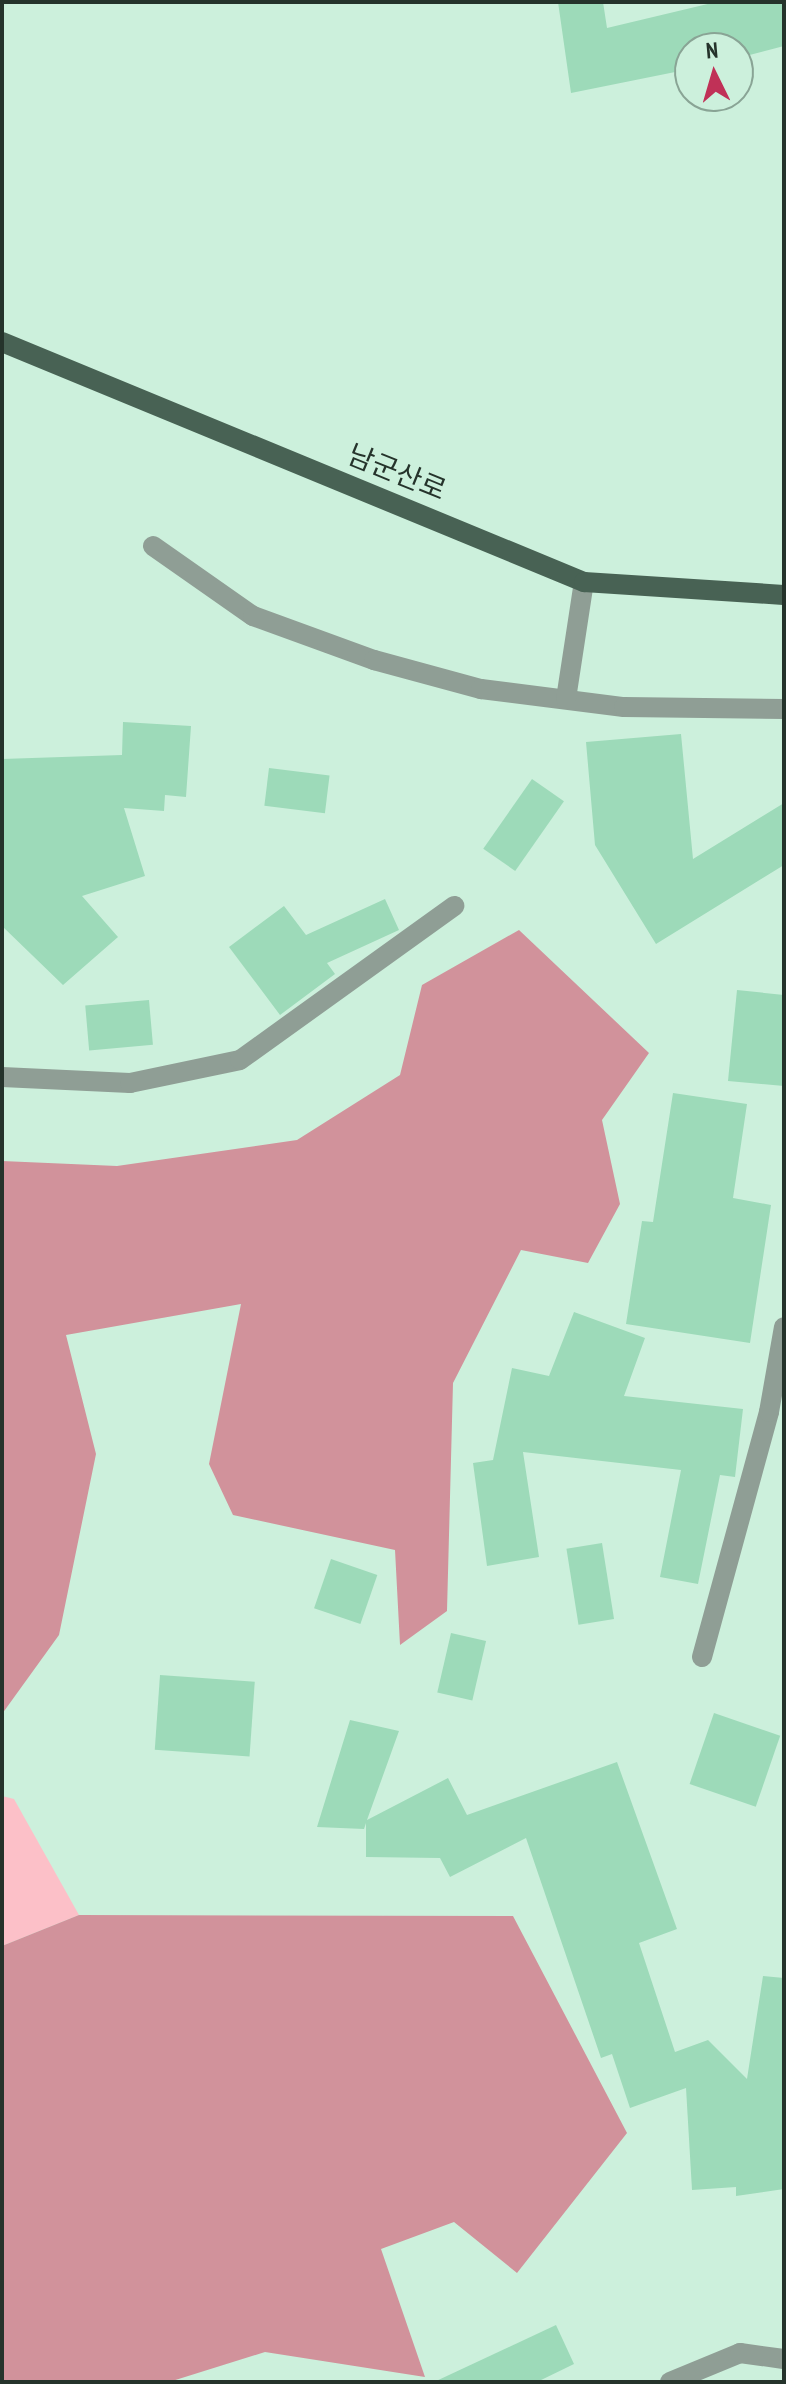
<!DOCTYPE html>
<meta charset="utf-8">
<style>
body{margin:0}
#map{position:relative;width:786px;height:2384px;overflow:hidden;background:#ccf0dc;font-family:"PT Sans Narrow","Noto Sans KR",sans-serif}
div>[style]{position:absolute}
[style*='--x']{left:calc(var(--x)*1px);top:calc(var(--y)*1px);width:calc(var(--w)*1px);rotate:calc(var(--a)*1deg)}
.green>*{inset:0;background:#fcc0c8}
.forest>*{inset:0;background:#d1929b}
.building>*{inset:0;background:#9ddab9;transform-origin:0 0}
.minor>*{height:20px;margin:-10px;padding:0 10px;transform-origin:10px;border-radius:10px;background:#8f9e95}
.major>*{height:20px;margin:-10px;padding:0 10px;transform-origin:10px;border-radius:10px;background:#486254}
span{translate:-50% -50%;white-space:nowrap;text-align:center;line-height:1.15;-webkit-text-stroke:6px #ccf0dc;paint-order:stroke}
.street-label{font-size:28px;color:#25332b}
.frame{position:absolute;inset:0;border:4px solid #25332b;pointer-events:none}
.north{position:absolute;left:674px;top:32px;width:80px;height:80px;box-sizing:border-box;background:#ccf0dc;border:2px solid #89a495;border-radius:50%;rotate:355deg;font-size:22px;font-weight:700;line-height:32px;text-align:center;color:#25332b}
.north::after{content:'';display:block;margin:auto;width:28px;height:36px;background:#c03157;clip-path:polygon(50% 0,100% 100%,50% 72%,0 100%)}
</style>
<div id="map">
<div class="green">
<i style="clip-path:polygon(2px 1796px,14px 1799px,79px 1915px,2px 1946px)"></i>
</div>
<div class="forest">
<i style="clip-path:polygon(519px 930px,649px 1053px,602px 1120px,620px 1204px,588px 1263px,521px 1250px,453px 1383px,447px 1611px,400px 1645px,395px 1550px,233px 1515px,209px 1464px,241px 1304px,66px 1335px,96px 1454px,59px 1635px,2px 1714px,2px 1161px,117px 1166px,297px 1140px,400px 1075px,422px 985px)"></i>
<i style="clip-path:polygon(79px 1915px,513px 1916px,627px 2133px,517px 2273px,454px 2222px,381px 2249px,425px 2377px,265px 2352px,169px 2382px,2px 2382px,2px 1946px)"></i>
</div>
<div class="building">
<i style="clip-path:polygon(558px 2px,603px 2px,607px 28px,716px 2px,784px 2px,784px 46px,738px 58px,738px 48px,690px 48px,690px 69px,571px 93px)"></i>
<i style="clip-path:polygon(123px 722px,191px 726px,186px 797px,165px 795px,164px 811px,124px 808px,145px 876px,82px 896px,118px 937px,63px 985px,2px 926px,2px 759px,122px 755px)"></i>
<i style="clip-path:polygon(681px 734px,693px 859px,784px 803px,784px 865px,656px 944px,595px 845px,586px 742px)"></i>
<i style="left:269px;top:768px;width:61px;height:38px;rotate:7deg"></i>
<i style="left:532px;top:779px;width:39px;height:85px;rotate:35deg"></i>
<i style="clip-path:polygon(385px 899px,399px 930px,327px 963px,335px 974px,280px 1015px,229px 947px,284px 906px,306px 935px)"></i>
<i style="clip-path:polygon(737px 990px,784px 995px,784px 1086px,728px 1081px)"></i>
<i style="left:149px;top:1000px;width:45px;height:64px;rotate:85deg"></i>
<i style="clip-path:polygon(673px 1093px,747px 1104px,733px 1198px,771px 1205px,750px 1343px,626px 1324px,642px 1221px,653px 1222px)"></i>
<i style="clip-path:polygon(574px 1312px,645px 1338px,624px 1396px,743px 1409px,735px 1477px,720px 1475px,698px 1584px,660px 1577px,681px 1470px,523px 1452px,539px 1557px,487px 1566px,473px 1463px,493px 1460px,512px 1368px,549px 1376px)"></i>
<i style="left:602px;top:1543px;width:77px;height:36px;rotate:81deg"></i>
<i style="left:331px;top:1559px;width:49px;height:52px;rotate:19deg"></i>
<i style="left:451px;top:1633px;width:36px;height:61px;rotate:13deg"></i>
<i style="left:160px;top:1675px;width:95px;height:75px;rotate:4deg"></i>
<i style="left:714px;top:1713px;width:70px;height:75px;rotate:19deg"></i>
<i style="clip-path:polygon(350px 1720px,399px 1731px,367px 1820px,448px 1778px,467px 1815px,617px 1762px,677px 1929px,639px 1943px,675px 2052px,708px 2040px,747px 2079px,763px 1976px,784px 1978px,784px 2189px,736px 2196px,736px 2187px,692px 2190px,686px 2088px,630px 2108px,612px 2054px,601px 2058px,526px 1838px,450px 1877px,440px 1858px,366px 1857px,366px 1823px,364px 1829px,317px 1827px)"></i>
<i style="clip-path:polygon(556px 2325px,574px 2364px,537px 2382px,434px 2382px)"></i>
</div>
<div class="minor">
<i style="--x:153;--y:546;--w:122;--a:35"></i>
<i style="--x:253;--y:616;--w:129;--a:20"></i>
<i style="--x:374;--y:660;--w:111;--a:15.2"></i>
<i style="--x:481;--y:689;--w:144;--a:7.2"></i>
<i style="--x:624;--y:707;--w:160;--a:0.7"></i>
<i style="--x:566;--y:699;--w:118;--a:-81.3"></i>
<i style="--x:2;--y:1077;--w:128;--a:2.7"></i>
<i style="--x:130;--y:1083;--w:112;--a:-11.8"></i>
<i style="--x:240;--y:1060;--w:264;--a:-35.7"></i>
<i style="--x:702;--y:1657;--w:254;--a:-74.7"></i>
<i style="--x:769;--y:1412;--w:86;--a:-80"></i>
<i style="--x:670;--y:2382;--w:76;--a:-22.5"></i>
<i style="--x:740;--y:2353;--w:44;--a:7.8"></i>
</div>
<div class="major">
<i style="--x:2;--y:342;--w:630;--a:22.41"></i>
<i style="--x:584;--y:582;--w:200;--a:3.7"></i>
</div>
<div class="street-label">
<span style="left:397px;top:472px;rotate:22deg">남군산로</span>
</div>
<div class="frame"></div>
<div class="north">N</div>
</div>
